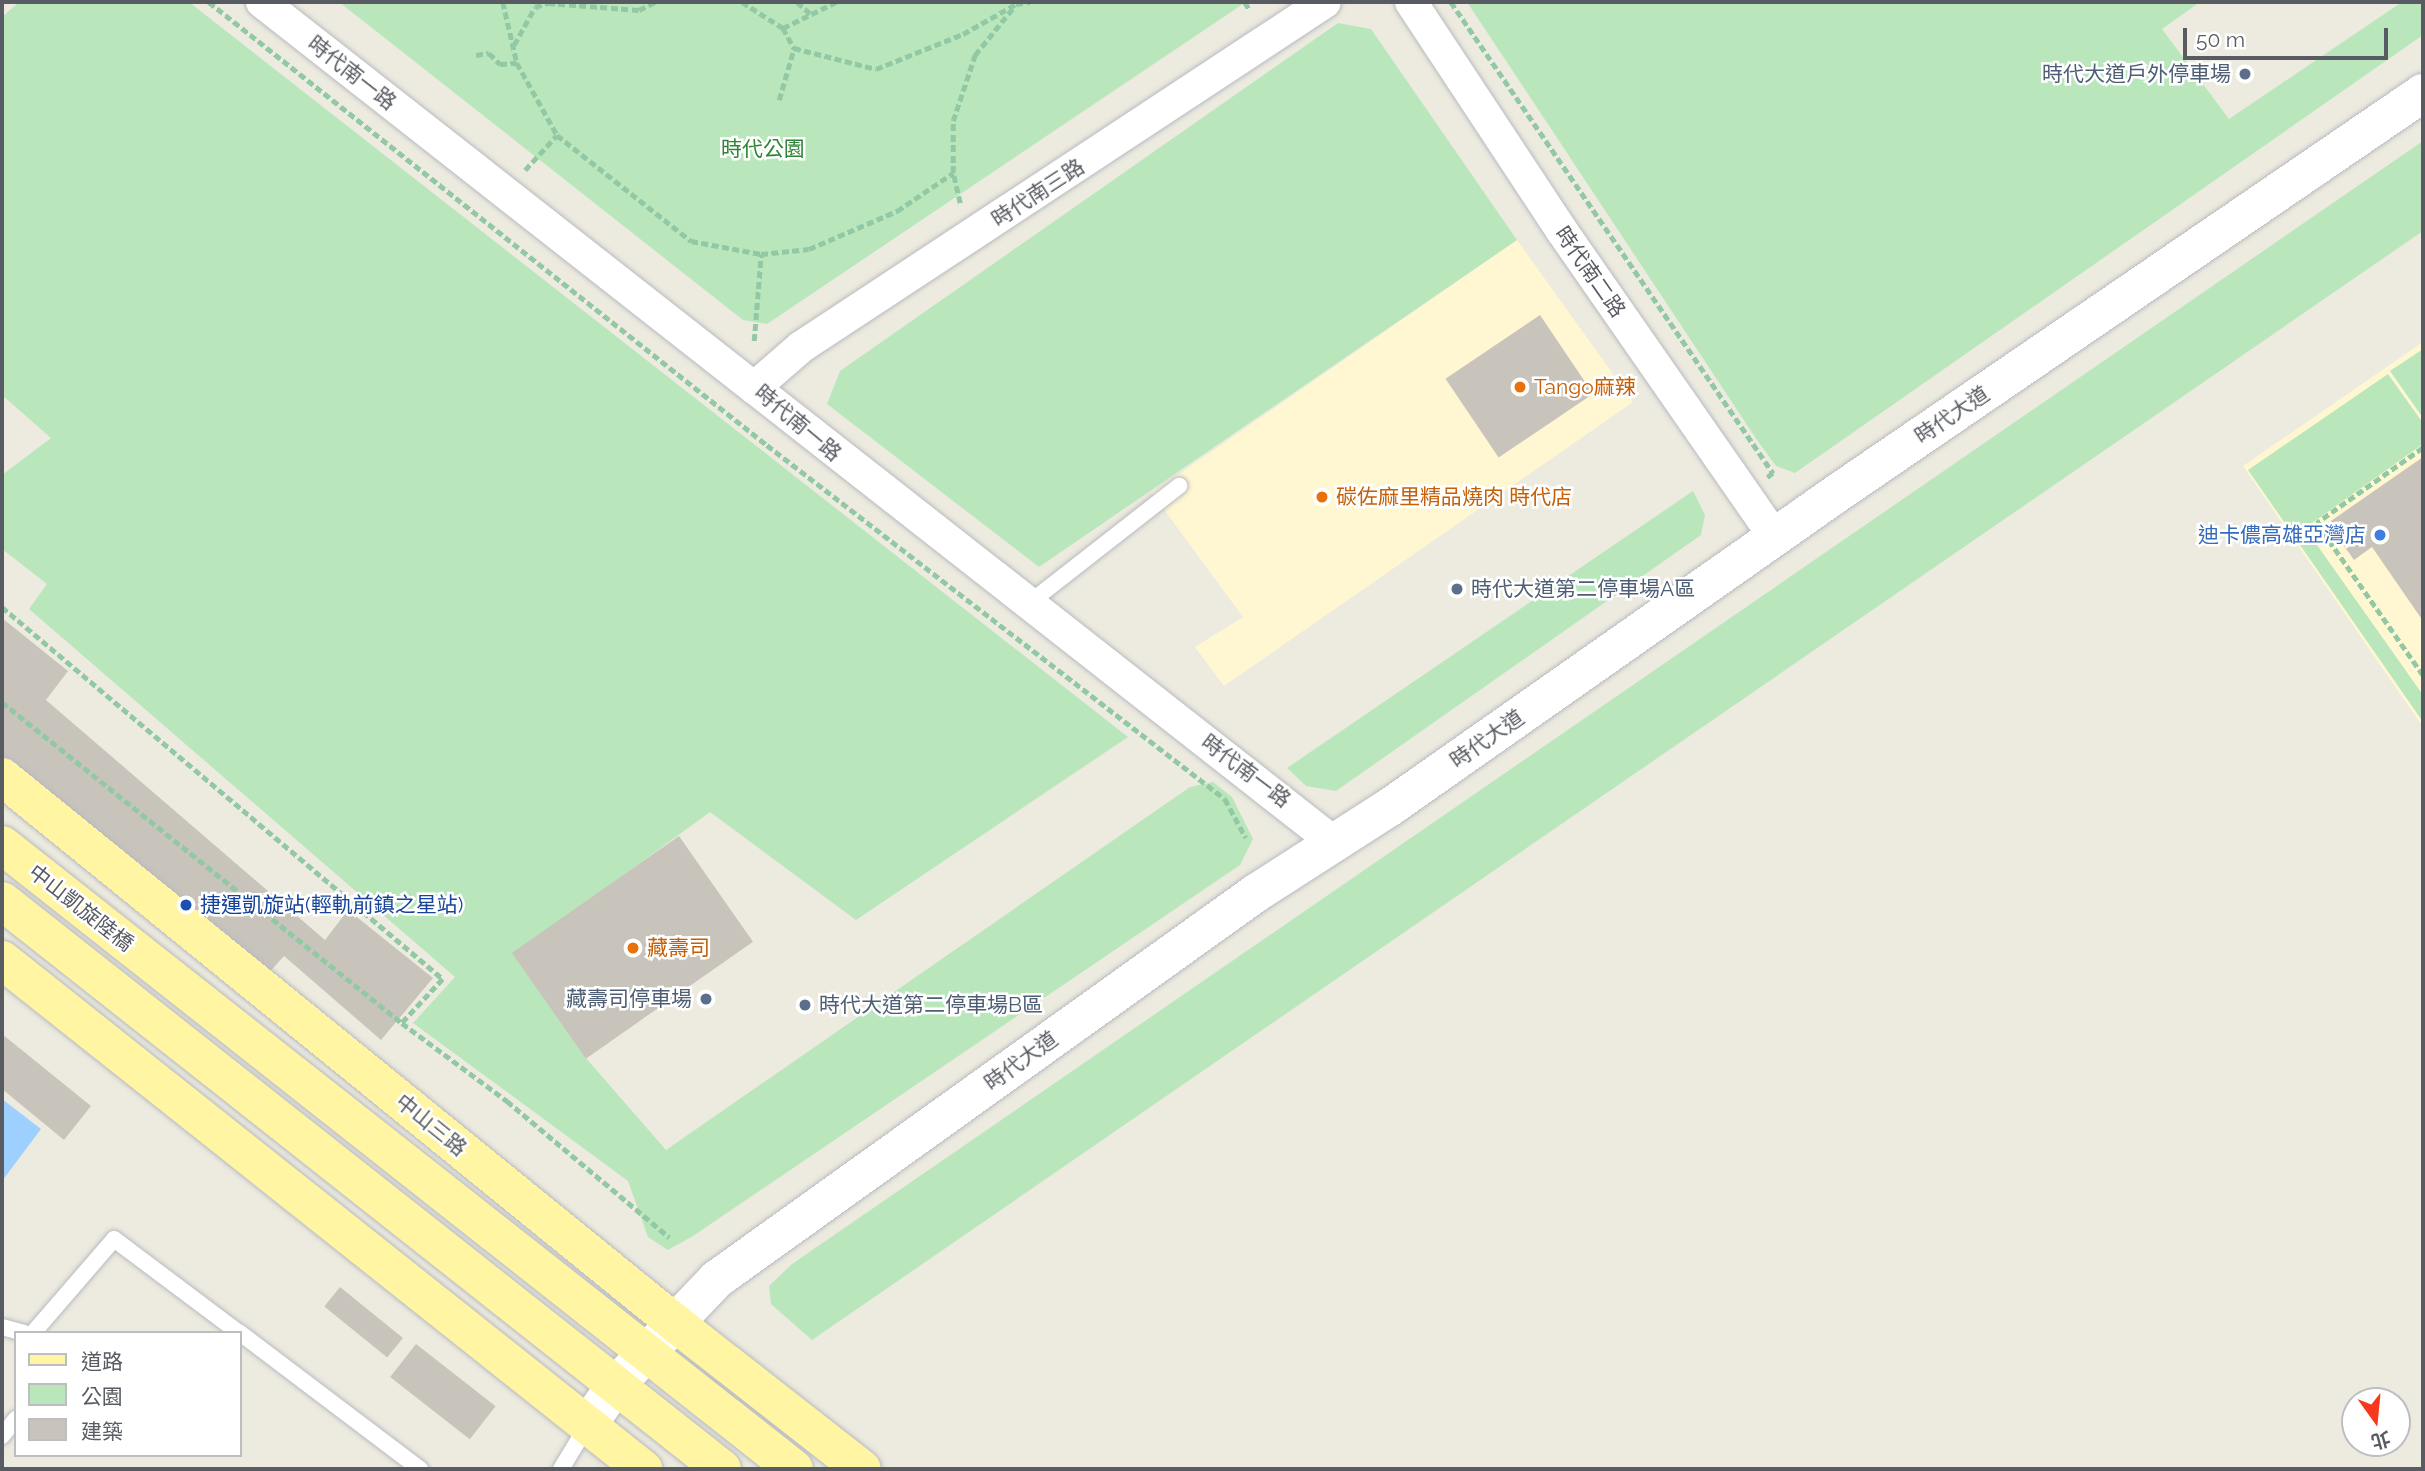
<!DOCTYPE html>
<meta charset="utf-8">
<style>
body{margin:0}
#map{position:relative;width:2425px;height:1471px;overflow:hidden;background:#edebdf;font-family:Raleway,"Noto Sans TC",sans-serif}
div>[style]{position:absolute}
[style*='--x']{left:calc(var(--x)*1px);top:calc(var(--y)*1px);width:calc(var(--w)*1px);rotate:calc(var(--a)*1deg)}
.commercial>*{inset:0;background:#fff7d2}
.green>*{inset:0;background:#b9e7bb}
.water>*{inset:0;background:#9dcfff}
.building>*{inset:0;background:#c8c4bc;transform-origin:0 0}
.path>*{height:4.5px;margin-top:-2.25px;transform-origin:0;background:repeating-linear-gradient(90deg,#92c8a4 0 7px,transparent 0 10.5px)}
.roads{filter:drop-shadow(0 0 2px #b8bac0) drop-shadow(0 0 2px #b8bac0)}
.lane>*{height:16px;margin:-8px;padding:0 8px;transform-origin:8px;border-radius:8px;background:#fff}
.street>*{height:32px;margin:-16px;padding:0 16px;transform-origin:16px;border-radius:16px;background:#fff}
.secondary>*{height:38px;margin:-19px;padding:0 19px;transform-origin:19px;border-radius:19px;background:#fff}
.primary>*{height:38px;margin:-19px;padding:0 19px;transform-origin:19px;border-radius:19px;background:#fff5a2}
.dots>*{width:19px;height:19px;translate:-50% -50%;box-sizing:border-box;border:4px solid #fff;border-radius:50%}
span{translate:-50% -50%;white-space:nowrap;text-align:center;line-height:1.15;-webkit-text-stroke:5px #fff;paint-order:stroke}
.street-label{font-size:21px;color:#585c62}
.service-label{font-size:21px;color:#4e5e75}
.right{translate:-100% -50%;text-align:right}
.left{translate:0 -50%;text-align:left}
.park-label{font-size:21px;color:#2e8536}
.food-label{font-size:21px;color:#c56008}
.shop-label{font-size:21px;color:#366cbe}
.transit-label{font-size:21px;color:#164399}
.frame{position:absolute;inset:0;border:4px solid #585c62;pointer-events:none}
.legend{position:absolute;left:14px;top:1331px;width:228px;height:126px;box-sizing:border-box;background:#fff;border:2px solid #bcbec0;margin:0;padding:9px 12px;list-style:none;font-size:21px;color:#585c62}
.legend li{display:flex;align-items:center;gap:14px;height:35px}
.legend b{width:35px;border:2px solid #bcbec0}
.north{position:absolute;left:2341px;top:1387px;width:70px;height:70px;box-sizing:border-box;background:#fff;border:2px solid #bcbec0;border-radius:50%;rotate:165deg;font-size:19px;font-weight:700;line-height:28px;text-align:center;color:#585c62}
.north::after{content:'';display:block;margin:auto;width:24px;height:32px;background:#f7381c;clip-path:polygon(50% 0,100% 100%,50% 72%,0 100%)}
.scale{position:absolute;left:2183px;top:28px;width:205px;height:32px;box-sizing:border-box;border:4px solid #585c62;border-top:0;padding-left:9px;font-size:21px;line-height:24px;white-space:nowrap;color:#585c62;-webkit-text-stroke:5px #fff;paint-order:stroke}
</style>
<div id="map">
<div class="commercial">
<i style="clip-path:polygon(1517px 240px,1633px 402px,1224px 686px,1195px 647px,1243px 617px,1152px 493px)"></i>
<i style="clip-path:polygon(2423px 342px,2423px 727px,2243px 466px)"></i>
</div>
<div class="green">
<i style="clip-path:polygon(19px 2px,189px 2px,1128px 737px,856px 920px,710px 812px,514px 955px,585px 1057px,666px 1150px,1190px 787px,1213px 782px,1232px 797px,1253px 839px,1240px 865px,693px 1236px,668px 1250px,648px 1237px,628px 1181px,413px 1023px,455px 977px,29px 609px,47px 584px,2px 549px,2px 475px,51px 438px,2px 395px,2px 17px)"></i>
<i style="clip-path:polygon(339px 2px,1246px 2px,767px 324px,743px 320px)"></i>
<i style="clip-path:polygon(1467px 2px,2200px 2px,2162px 29px,2229px 119px,2402px 2px,2423px 2px,2423px 35px,1795px 473px,1776px 466px,1757px 440px)"></i>
<i style="clip-path:polygon(1338px 23px,1371px 29px,1517px 240px,1039px 567px,827px 404px,840px 371px)"></i>
<i style="clip-path:polygon(2423px 141px,2423px 231px,812px 1340px,771px 1304px,769px 1286px,792px 1264px)"></i>
<i style="clip-path:polygon(2423px 349px,2423px 418px,2390px 371px)"></i>
<i style="clip-path:polygon(2388px 374px,2423px 423px,2423px 444px,2305px 528px,2423px 695px,2423px 722px,2248px 470px)"></i>
<i style="clip-path:polygon(1693px 491px,1705px 515px,1701px 535px,1336px 791px,1306px 786px,1287px 768px)"></i>
</div>
<div class="water">
<i style="clip-path:polygon(2px 1099px,41px 1129px,2px 1181px)"></i>
</div>
<div class="building">
<i style="left:1540px;top:315px;width:95px;height:114px;rotate:56deg"></i>
<i style="clip-path:polygon(2423px 457px,2423px 621px,2372px 547px,2354px 560px,2328px 523px)"></i>
<i style="clip-path:polygon(2px 618px,68px 671px,46px 700px,325px 940px,348px 910px,433px 978px,381px 1040px,284px 956px,265px 977px,2px 757px)"></i>
<i style="left:679px;top:836px;width:129px;height:204px;rotate:55deg"></i>
<i style="clip-path:polygon(2px 1034px,91px 1106px,64px 1140px,2px 1089px)"></i>
<i style="left:340px;top:1287px;width:81px;height:25px;rotate:39deg"></i>
<i style="left:416px;top:1344px;width:101px;height:42px;rotate:38deg"></i>
</div>
<div class="path">
<i style="--x:209;--y:2;--w:712;--a:38.45"></i>
<i style="--x:767;--y:445;--w:579;--a:37.7"></i>
<i style="--x:1225;--y:799;--w:44;--a:61.7"></i>
<i style="--x:503;--y:2;--w:63;--a:77.1"></i>
<i style="--x:517;--y:63;--w:82;--a:60.9"></i>
<i style="--x:557;--y:135;--w:171;--a:38.3"></i>
<i style="--x:691;--y:241;--w:71;--a:10.5"></i>
<i style="--x:761;--y:254;--w:48;--a:-5.9"></i>
<i style="--x:809;--y:249;--w:96;--a:-23.4"></i>
<i style="--x:897;--y:211;--w:68;--a:-34.2"></i>
<i style="--x:742;--y:2;--w:49;--a:32.4"></i>
<i style="--x:783;--y:28;--w:23;--a:61"></i>
<i style="--x:794;--y:48;--w:85;--a:14.4"></i>
<i style="--x:876;--y:69;--w:94;--a:-21.9"></i>
<i style="--x:963;--y:34;--w:61;--a:-29.5"></i>
<i style="--x:1016;--y:4;--w:14;--a:-8"></i>
<i style="--x:797;--y:2;--w:18;--a:41"></i>
<i style="--x:1245;--y:2;--w:8;--a:60"></i>
<i style="--x:1451;--y:2;--w:571;--a:55.64"></i>
<i style="--x:1773;--y:473;--w:8;--a:140"></i>
<i style="--x:783;--y:28;--w:59;--a:-26.1"></i>
<i style="--x:514;--y:45;--w:43;--a:-61.1"></i>
<i style="--x:535;--y:7;--w:14;--a:-17"></i>
<i style="--x:548;--y:3;--w:91;--a:4.4"></i>
<i style="--x:639;--y:10;--w:18;--a:-27"></i>
<i style="--x:476;--y:55;--w:13;--a:-9"></i>
<i style="--x:489;--y:53;--w:16;--a:45"></i>
<i style="--x:500;--y:64;--w:17;--a:-3"></i>
<i style="--x:779;--y:100;--w:54;--a:-73.9"></i>
<i style="--x:525;--y:170;--w:47;--a:-47.6"></i>
<i style="--x:960;--y:203;--w:31;--a:-103"></i>
<i style="--x:953;--y:173;--w:52;--a:-90"></i>
<i style="--x:953;--y:121;--w:70;--a:-71.6"></i>
<i style="--x:975;--y:55;--w:60;--a:-51"></i>
<i style="--x:754;--y:341;--w:87;--a:-85.4"></i>
<i style="--x:2423;--y:448;--w:130;--a:144.7"></i>
<i style="--x:2317;--y:523;--w:185;--a:55.1"></i>
<i style="--x:2;--y:607;--w:577;--a:40.15"></i>
<i style="--x:443;--y:979;--w:60;--a:133"></i>
<i style="--x:2;--y:702;--w:513;--a:38.75"></i>
<i style="--x:402;--y:1023;--w:131;--a:36.6"></i>
<i style="--x:507;--y:1101;--w:212;--a:40"></i>
</div>
<div class="roads">
<div class="lane">
<i style="--x:1028;--y:604;--w:192;--a:-38"></i>
<i style="--x:2;--y:1327;--w:23;--a:15"></i>
<i style="--x:33;--y:1333;--w:124;--a:-49.2"></i>
<i style="--x:114;--y:1239;--w:156;--a:36.9"></i>
<i style="--x:240;--y:1333;--w:226;--a:37.1"></i>
<i style="--x:2;--y:1436;--w:22;--a:-51"></i>
<i style="--x:561;--y:1469;--w:50;--a:-58.8"></i>
</div>
<div class="street">
<i style="--x:262;--y:2;--w:1365;--a:38.1"></i>
<i style="--x:1411;--y:2;--w:274;--a:56.6"></i>
<i style="--x:1562;--y:231;--w:374;--a:55.2"></i>
<i style="--x:754;--y:388;--w:62;--a:-41.1"></i>
<i style="--x:801;--y:347;--w:627;--a:-33.36"></i>
</div>
<div class="secondary">
<i style="--x:587;--y:1426;--w:49;--a:-55"></i>
<i style="--x:615;--y:1386;--w:148;--a:-46.4"></i>
<i style="--x:717;--y:1279;--w:663;--a:-35.61"></i>
<i style="--x:1256;--y:893;--w:159;--a:-32.7"></i>
<i style="--x:1390;--y:807;--w:545;--a:-35.06"></i>
<i style="--x:1836;--y:494;--w:711;--a:-34.34"></i>
</div>
<div class="primary">
<i style="--x:2;--y:777;--w:867;--a:39.05"></i>
<i style="--x:675;--y:1323;--w:237;--a:38"></i>
<i style="--x:2;--y:845;--w:1008;--a:38.23"></i>
<i style="--x:2;--y:901;--w:917;--a:38.27"></i>
<i style="--x:2;--y:960;--w:819;--a:38.45"></i>
</div>
</div>
<div class="dots">
<i style="left:2245px;top:74px;background:#5c6f8a"></i>
<i style="left:1520px;top:387px;background:#e8710a"></i>
<i style="left:1322px;top:497px;background:#e8710a"></i>
<i style="left:2380px;top:535px;background:#3f7fe0"></i>
<i style="left:1457px;top:589px;background:#5c6f8a"></i>
<i style="left:186px;top:905px;background:#1a4fb4"></i>
<i style="left:633px;top:948px;background:#e8710a"></i>
<i style="left:706px;top:999px;background:#5c6f8a"></i>
<i style="left:805px;top:1005px;background:#5c6f8a"></i>
</div>
<div class="street-label">
<span style="left:352px;top:73px;rotate:38deg">時代南一路</span>
<span style="left:1038px;top:193px;rotate:-33deg">時代南三路</span>
<span style="left:1590px;top:272px;rotate:55deg">時代南二路</span>
<span style="left:1952px;top:415px;rotate:-34deg">時代大道</span>
<span style="left:798px;top:423px;rotate:40deg">時代南一路</span>
<span style="left:1487px;top:739px;rotate:-35deg">時代大道</span>
<span style="left:1246px;top:771px;rotate:37deg">時代南一路</span>
<span style="left:81px;top:908px;rotate:38deg">中山凱旋陸橋</span>
<span style="left:1021px;top:1061px;rotate:-36deg">時代大道</span>
<span style="left:431px;top:1125px;rotate:39deg">中山三路</span>
</div>
<div class="service-label">
<span class="right" style="left:2231px;top:74px">時代大道戶外停車場</span>
<span class="left" style="left:1471px;top:589px">時代大道第二停車場A區</span>
<span class="right" style="left:692px;top:999px">藏壽司停車場</span>
<span class="left" style="left:819px;top:1005px">時代大道第二停車場B區</span>
</div>
<div class="park-label">
<span style="left:763px;top:149px">時代公園</span>
</div>
<div class="food-label">
<span class="left" style="left:1534px;top:387px">Tango麻辣</span>
<span class="left" style="left:1336px;top:497px">碳佐麻里精品燒肉 時代店</span>
<span class="left" style="left:647px;top:948px">藏壽司</span>
</div>
<div class="shop-label">
<span class="right" style="left:2366px;top:535px">迪卡儂高雄亞灣店</span>
</div>
<div class="transit-label">
<span class="left" style="left:200px;top:905px">捷運凱旋站(輕軌前鎮之星站)</span>
</div>
<div class="frame"></div>
<ul class="legend">
<li><b style="height:9px;background:#fff5a2"></b>道路</li>
<li><b style="height:19px;background:#b9e7bb"></b>公園</li>
<li><b style="height:19px;background:#c8c4bc"></b>建築</li>
</ul>
<div class="north">北</div>
<div class="scale">50 m</div>
</div>
